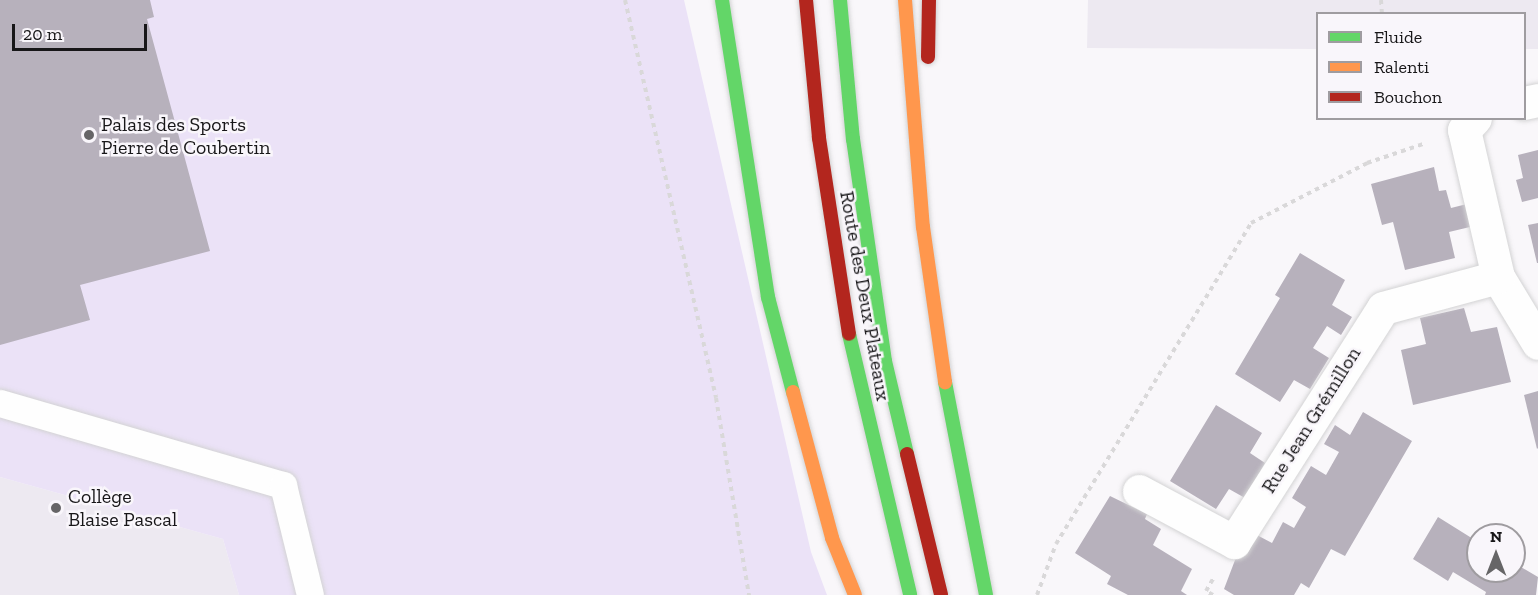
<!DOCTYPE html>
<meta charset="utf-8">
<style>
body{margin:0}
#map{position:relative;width:1538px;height:595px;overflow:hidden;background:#f9f7fa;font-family:"Zilla Slab",serif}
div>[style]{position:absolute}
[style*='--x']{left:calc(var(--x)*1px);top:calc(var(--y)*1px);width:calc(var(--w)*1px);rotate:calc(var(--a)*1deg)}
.built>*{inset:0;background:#ede9f1}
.green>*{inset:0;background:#ebe2f7}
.building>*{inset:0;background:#b7b1bc}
.path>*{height:4px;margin-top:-2px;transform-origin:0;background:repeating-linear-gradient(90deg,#d9d8d9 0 4.5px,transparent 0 9px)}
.roads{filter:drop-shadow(0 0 2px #d3d3d4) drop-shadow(0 0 2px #d3d3d4)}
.lane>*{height:27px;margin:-13.5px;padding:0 13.5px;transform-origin:13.5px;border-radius:13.5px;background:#fefefe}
.street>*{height:33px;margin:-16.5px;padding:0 16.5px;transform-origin:16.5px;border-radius:16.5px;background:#fefefe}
.fast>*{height:14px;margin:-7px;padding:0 7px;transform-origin:7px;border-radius:7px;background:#63d668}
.slow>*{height:14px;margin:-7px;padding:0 7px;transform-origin:7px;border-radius:7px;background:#ff974d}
.jam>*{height:14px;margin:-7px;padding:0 7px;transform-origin:7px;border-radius:7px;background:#b3261e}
.dots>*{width:16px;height:16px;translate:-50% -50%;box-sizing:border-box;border:3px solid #f9f6fb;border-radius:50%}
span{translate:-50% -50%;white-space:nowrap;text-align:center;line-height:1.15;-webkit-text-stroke:5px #f9f6fb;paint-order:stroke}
.poi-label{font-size:20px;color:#171618}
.left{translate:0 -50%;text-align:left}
.street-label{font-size:20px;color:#171618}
.legend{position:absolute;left:1316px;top:12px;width:210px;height:108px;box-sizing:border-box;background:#f9f6fb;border:2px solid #9f9ca0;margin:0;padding:8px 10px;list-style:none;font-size:18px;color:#171618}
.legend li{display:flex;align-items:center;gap:12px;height:30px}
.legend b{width:30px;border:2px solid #9f9ca0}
.north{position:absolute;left:1466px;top:523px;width:60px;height:60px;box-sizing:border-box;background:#f9f6fb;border:2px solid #9f9ca0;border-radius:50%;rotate:0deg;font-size:16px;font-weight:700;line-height:24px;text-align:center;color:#171618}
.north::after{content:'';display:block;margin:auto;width:21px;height:27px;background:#666567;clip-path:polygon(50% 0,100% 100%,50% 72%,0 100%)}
.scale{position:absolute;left:12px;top:24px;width:135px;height:27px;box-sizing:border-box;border:3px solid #171618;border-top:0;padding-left:8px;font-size:18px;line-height:21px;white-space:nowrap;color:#171618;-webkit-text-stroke:4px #f9f6fb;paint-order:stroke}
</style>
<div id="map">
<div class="built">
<i style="clip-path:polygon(1088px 0,1538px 0,1538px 49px,1525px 49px,1524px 14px,1318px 14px,1317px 49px,1087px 48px)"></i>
<i style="clip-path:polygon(0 477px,223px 539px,239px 595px,0 595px)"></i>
</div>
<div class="green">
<i style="clip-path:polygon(0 0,684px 0,811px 552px,827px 595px,239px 595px,223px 539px,0 477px)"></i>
</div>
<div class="building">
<i style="clip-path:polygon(0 0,150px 0,154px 17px,147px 19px,210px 251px,80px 285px,90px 320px,0 345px)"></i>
<i style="clip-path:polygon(1538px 150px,1538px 198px,1522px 202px,1516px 180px,1523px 178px,1518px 155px)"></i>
<i style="clip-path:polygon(1434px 167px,1439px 191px,1446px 190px,1451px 208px,1467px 204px,1474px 226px,1449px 232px,1455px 258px,1405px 270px,1393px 222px,1382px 225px,1371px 184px)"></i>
<i style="clip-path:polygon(1538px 223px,1538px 263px,1537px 263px,1528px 225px)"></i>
<i style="clip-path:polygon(1300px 253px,1345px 280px,1332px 305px,1352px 317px,1341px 335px,1327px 326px,1313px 348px,1329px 358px,1310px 389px,1294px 380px,1280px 402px,1235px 374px,1280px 298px,1275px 295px)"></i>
<i style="clip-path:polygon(1464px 308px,1471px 332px,1497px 327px,1511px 382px,1413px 405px,1401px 350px,1426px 344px,1420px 318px)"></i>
<i style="clip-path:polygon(1538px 391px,1538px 448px,1537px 449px,1524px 395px)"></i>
<i style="clip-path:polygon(1216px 405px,1262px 433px,1250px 453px,1265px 463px,1245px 498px,1229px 489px,1216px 509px,1170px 481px)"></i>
<i style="clip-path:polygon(1363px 412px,1412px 441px,1345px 556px,1331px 549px,1309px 588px,1301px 583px,1294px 595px,1234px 595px,1224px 589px,1240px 547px,1255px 534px,1272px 543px,1283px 522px,1294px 528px,1306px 507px,1292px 498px,1302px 481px,1311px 466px,1326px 475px,1339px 452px,1324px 444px,1335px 425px,1350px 435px)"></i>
<i style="clip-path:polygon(1110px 496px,1147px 514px,1145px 519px,1161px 529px,1153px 545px,1192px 569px,1181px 591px,1187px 595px,1128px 595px,1107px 584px,1111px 576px,1075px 553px)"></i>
<i style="clip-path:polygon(1438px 517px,1478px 542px,1478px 571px,1514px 571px,1514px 563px,1538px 577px,1536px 595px,1485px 595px,1486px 592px,1453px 572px,1448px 581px,1413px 559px)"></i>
</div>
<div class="path">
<i style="--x:625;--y:0;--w:408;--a:77.1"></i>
<i style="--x:716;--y:398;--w:200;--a:80.5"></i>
<i style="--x:1381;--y:0;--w:14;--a:86"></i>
<i style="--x:1037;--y:595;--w:54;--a:-69.6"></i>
<i style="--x:1056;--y:544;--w:376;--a:-58.7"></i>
<i style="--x:1251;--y:223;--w:131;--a:-27.3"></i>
<i style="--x:1367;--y:163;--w:62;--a:-18.7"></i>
<i style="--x:1213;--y:595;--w:8;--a:-150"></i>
<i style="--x:1206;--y:591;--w:16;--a:-60"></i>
</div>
<div class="roads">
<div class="lane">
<i style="--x:0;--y:403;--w:295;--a:16.2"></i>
<i style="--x:283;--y:485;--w:113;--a:76.2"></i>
</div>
<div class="street">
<i style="--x:1524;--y:103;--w:14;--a:-12"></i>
<i style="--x:1498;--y:277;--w:77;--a:58.8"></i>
<i style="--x:1139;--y:491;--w:108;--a:28.2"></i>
<i style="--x:1234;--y:542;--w:277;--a:-57.5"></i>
<i style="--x:1383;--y:308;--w:119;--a:-15.1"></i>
<i style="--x:1498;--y:277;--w:151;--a:-103"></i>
<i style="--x:1464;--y:130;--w:16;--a:-47"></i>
</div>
<div class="fast">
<i style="--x:722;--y:0;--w:301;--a:81.2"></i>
<i style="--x:768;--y:297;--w:98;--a:75.3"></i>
<i style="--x:840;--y:0;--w:140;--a:84.7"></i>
<i style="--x:853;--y:139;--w:224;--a:81.8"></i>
<i style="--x:885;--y:361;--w:96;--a:76.7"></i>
<i style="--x:849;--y:334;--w:268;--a:76.8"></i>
<i style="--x:945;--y:382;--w:217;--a:79.1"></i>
</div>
<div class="slow">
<i style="--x:905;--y:0;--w:228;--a:85.5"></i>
<i style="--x:923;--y:227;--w:157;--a:81.9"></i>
<i style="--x:793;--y:392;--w:151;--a:75"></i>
<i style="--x:832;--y:538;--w:61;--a:68"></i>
</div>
<div class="jam">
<i style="--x:806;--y:0;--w:139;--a:84.6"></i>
<i style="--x:819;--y:138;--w:198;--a:81.3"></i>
<i style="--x:928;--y:57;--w:57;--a:-89"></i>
<i style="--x:907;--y:454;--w:145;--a:76.4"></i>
</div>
</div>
<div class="dots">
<i style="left:89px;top:135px;background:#666567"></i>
<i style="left:56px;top:508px;background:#666567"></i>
</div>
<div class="poi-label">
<span class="left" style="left:101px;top:136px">Palais des Sports<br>Pierre de Coubertin</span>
<span class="left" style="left:68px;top:508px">Collège<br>Blaise Pascal</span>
</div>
<div class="street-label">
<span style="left:865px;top:296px;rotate:80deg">Route des Deux Plateaux</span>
<span style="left:1311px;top:420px;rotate:-58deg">Rue Jean Grémillon</span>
</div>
<ul class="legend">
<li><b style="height:8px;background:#63d668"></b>Fluide</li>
<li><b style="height:8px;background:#ff974d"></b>Ralenti</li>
<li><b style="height:8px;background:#b3261e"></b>Bouchon</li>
</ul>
<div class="north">N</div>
<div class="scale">20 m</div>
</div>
